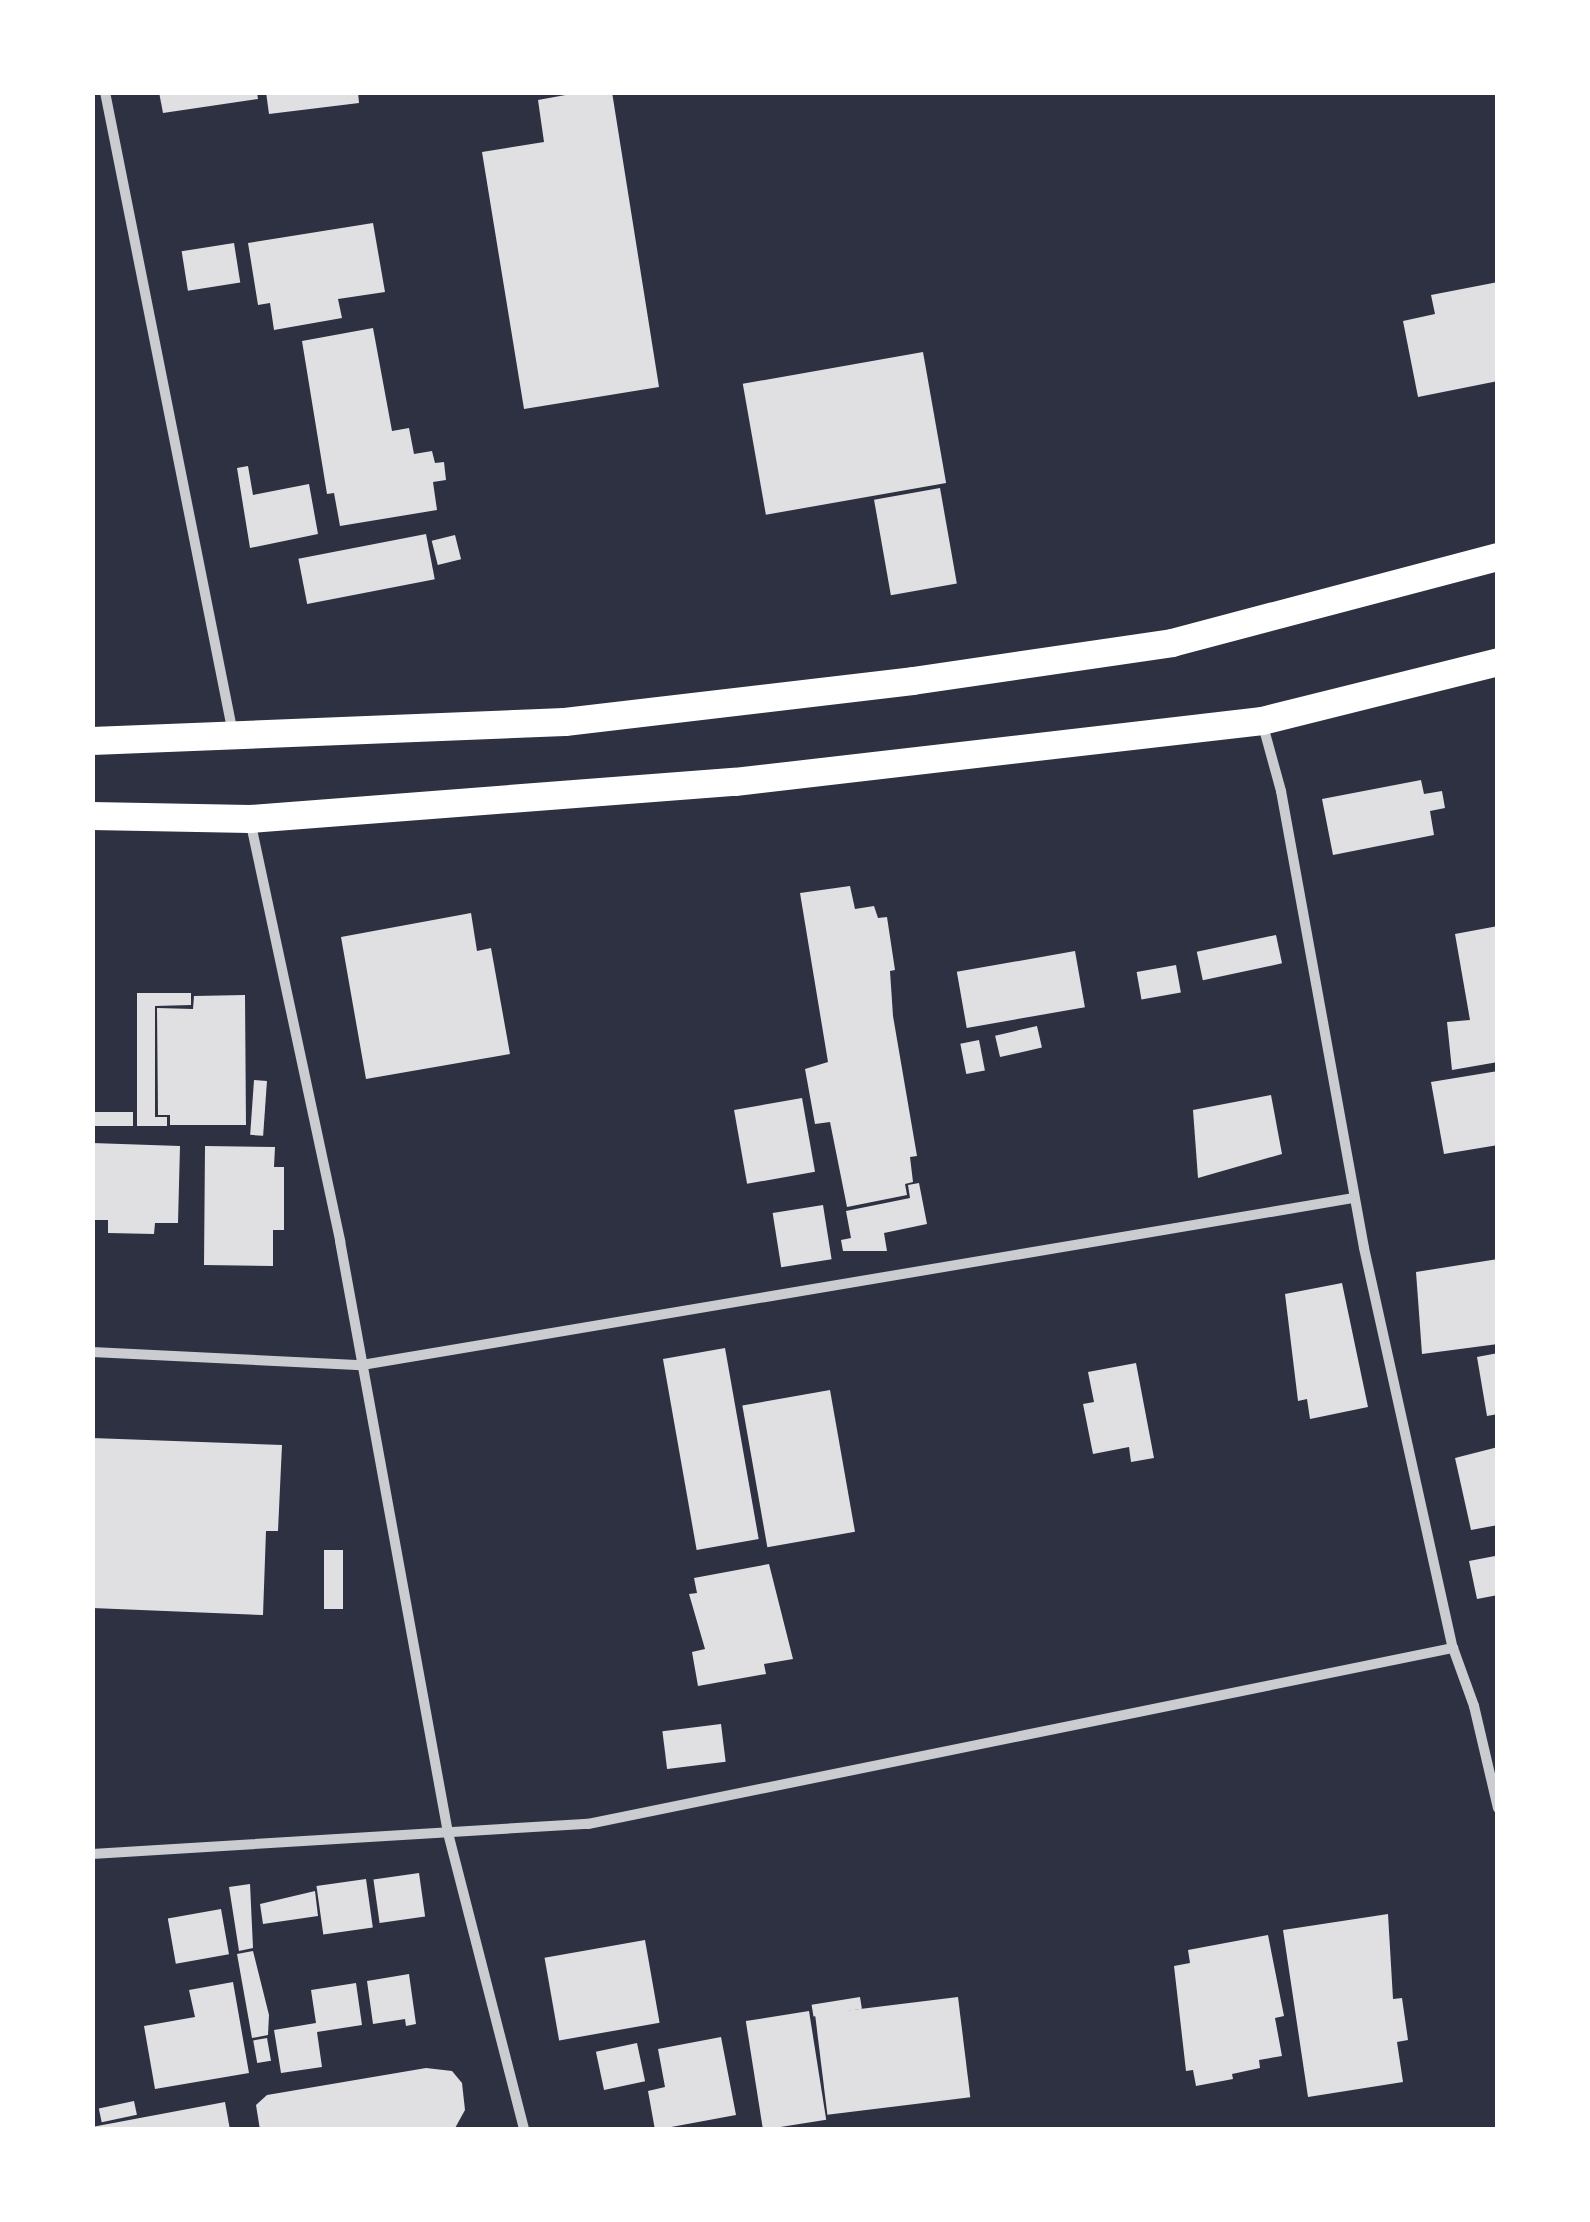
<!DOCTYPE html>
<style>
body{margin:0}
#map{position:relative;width:1590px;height:2222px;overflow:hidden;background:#2d3142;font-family:"Asap Condensed",sans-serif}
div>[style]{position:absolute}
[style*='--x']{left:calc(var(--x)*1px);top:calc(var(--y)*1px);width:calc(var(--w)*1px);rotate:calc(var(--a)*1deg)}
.building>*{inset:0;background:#e0e0e3;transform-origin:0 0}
.minor>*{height:10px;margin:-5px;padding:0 5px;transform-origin:5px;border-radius:5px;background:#caccd0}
.trunk>*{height:28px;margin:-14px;padding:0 14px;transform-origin:14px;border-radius:14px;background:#fff}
span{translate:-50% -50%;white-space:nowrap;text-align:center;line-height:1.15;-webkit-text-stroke:8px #fff;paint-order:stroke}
.frame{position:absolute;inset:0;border:95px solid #fff;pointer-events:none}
</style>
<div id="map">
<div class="building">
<i style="clip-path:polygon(159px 92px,257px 92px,258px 99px,163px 113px)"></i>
<i style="clip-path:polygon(266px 92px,358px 92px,359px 103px,269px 114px)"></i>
<i style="clip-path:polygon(582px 92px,612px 92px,659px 387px,524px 409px,482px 152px,544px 142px,538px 100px)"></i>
<i style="clip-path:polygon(373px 223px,385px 292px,338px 299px,342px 318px,274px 330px,270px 303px,258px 305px,248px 243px)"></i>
<i style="left:234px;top:243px;width:40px;height:53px;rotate:81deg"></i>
<i style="clip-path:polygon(1498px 282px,1498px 381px,1418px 397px,1403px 321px,1435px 314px,1431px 295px)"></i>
<i style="clip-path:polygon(373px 328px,392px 431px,409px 428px,414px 454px,432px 451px,435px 463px,444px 462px,446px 480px,433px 482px,437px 510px,340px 526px,334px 493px,327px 494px,302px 341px)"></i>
<i style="left:923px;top:352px;width:133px;height:183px;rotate:80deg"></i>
<i style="clip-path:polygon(248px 466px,253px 495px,309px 484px,318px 534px,250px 548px,237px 468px)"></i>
<i style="left:940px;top:488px;width:97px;height:67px;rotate:80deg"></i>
<i style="left:426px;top:534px;width:46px;height:130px;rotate:79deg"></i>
<i style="left:455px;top:535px;width:25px;height:24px;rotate:76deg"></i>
<i style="clip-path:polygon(1421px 780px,1424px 794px,1442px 791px,1445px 808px,1430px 811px,1434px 835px,1333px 855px,1322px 799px)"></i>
<i style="clip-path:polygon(850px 886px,855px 909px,874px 906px,878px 918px,887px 917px,895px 970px,890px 971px,893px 1016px,917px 1156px,910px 1157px,913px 1182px,905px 1184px,907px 1195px,847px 1207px,830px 1122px,815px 1124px,805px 1069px,828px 1062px,800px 893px)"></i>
<i style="clip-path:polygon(471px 913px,477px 951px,491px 948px,510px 1054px,366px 1079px,341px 937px)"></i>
<i style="clip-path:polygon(1498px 926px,1498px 1062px,1452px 1070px,1447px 1022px,1470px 1020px,1455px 934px)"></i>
<i style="left:1276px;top:935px;width:29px;height:81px;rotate:78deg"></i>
<i style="left:1075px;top:951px;width:57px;height:120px;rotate:80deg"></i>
<i style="left:1176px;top:965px;width:28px;height:40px;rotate:80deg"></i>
<i style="clip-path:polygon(137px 993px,191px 993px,191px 1005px,155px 1006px,155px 1117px,167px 1117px,167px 1126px,137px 1126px)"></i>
<i style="clip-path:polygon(245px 995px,246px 1125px,170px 1125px,170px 1115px,158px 1115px,157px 1008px,193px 1009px,194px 996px)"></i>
<i style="left:1037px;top:1026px;width:22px;height:43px;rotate:77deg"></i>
<i style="left:979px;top:1040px;width:31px;height:19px;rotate:79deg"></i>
<i style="clip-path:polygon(1498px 1071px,1498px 1145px,1444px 1154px,1431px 1082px)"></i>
<i style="left:254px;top:1080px;width:13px;height:55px;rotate:4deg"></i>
<i style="clip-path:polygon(1271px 1095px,1282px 1154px,1198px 1178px,1193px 1110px)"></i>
<i style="left:802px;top:1098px;width:75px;height:69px;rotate:80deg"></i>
<i style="left:92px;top:1112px;width:41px;height:14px"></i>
<i style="clip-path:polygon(92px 1143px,180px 1146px,178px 1223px,155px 1223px,154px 1234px,108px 1233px,108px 1220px,92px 1220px)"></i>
<i style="clip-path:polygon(205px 1146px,275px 1147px,274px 1167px,284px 1167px,284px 1230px,273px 1230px,273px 1266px,204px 1265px)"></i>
<i style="clip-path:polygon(919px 1183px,927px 1224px,884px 1233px,887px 1251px,843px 1251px,841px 1240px,851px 1238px,846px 1211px,910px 1198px,908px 1185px)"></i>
<i style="left:823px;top:1205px;width:55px;height:51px;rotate:81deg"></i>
<i style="clip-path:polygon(1498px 1259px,1498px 1344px,1422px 1354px,1416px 1272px)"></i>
<i style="clip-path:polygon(1342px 1283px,1368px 1407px,1310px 1419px,1307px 1399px,1298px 1401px,1285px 1294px)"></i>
<i style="left:725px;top:1348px;width:194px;height:63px;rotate:80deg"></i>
<i style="clip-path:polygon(1498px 1353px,1498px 1414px,1487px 1416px,1477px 1357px)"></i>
<i style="clip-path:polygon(1136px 1363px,1154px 1458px,1131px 1462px,1129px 1447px,1093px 1454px,1083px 1404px,1094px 1402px,1088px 1372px)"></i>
<i style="left:830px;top:1390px;width:144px;height:89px;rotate:80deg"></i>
<i style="clip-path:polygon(92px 1438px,282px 1445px,278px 1531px,266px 1531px,263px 1615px,92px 1608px)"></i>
<i style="clip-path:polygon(1498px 1447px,1498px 1525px,1471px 1530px,1455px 1458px)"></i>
<i style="clip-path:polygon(1498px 1546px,1498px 1595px,1477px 1599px,1469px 1561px,1495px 1556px)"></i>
<i style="left:324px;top:1550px;width:19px;height:59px"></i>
<i style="clip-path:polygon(769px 1564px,793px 1659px,764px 1664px,766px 1674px,698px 1686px,692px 1652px,705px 1649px,689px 1594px,697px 1593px,694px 1578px)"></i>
<i style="left:721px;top:1724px;width:38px;height:59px;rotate:83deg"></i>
<i style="left:419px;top:1873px;width:44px;height:46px;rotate:82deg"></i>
<i style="left:366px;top:1879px;width:49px;height:50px;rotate:82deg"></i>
<i style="clip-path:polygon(250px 1884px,253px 1948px,239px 1951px,229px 1887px)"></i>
<i style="clip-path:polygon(315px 1891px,318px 1916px,263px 1924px,260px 1904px)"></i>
<i style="left:221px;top:1909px;width:46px;height:54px;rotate:80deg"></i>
<i style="clip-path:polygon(1388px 1914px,1393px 1999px,1402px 1998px,1408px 2040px,1397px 2042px,1403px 2082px,1308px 2097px,1283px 1930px)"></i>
<i style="clip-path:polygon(1268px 1935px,1284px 2016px,1275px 2018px,1282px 2056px,1259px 2060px,1260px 2068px,1232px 2074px,1233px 2079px,1196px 2086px,1193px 2070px,1186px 2071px,1174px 1966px,1190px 1963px,1188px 1950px)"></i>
<i style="left:645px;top:1940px;width:84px;height:102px;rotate:80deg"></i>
<i style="clip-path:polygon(253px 1951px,269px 2015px,268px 2035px,252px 2038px,237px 1954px)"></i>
<i style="clip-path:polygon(409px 1974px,416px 2024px,406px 2026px,405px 2019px,373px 2024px,367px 1981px)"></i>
<i style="clip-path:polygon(233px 1982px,249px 2073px,155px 2089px,144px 2026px,195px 2017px,189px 1990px)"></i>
<i style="clip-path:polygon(356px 1983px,362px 2025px,317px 2032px,322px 2067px,281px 2073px,274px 2030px,316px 2023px,311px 1990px)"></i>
<i style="left:860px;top:1997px;width:12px;height:49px;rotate:81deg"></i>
<i style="left:958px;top:1997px;width:101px;height:144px;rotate:83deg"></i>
<i style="left:809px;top:2011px;width:110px;height:64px;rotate:81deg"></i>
<i style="clip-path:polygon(721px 2037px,736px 2115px,655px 2130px,648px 2091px,665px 2087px,658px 2049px)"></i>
<i style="left:267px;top:2038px;width:23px;height:14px;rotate:80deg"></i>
<i style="left:637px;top:2043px;width:39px;height:42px;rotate:78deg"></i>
<i style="clip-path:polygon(426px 2068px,452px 2071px,462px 2083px,465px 2110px,454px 2130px,260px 2130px,256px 2105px,267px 2095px)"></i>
<i style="left:134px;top:2101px;width:14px;height:36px;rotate:78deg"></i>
<i style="clip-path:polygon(225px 2102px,230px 2130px,92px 2130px,92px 2127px)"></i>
</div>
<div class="minor">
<i style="--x:105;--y:92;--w:655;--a:78.72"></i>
<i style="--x:1262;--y:722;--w:72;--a:74.6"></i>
<i style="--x:1281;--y:791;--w:464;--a:79.7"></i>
<i style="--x:1364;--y:1248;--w:410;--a:77.5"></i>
<i style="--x:1453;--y:1648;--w:62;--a:70.1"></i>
<i style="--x:1474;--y:1706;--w:105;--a:76.8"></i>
<i style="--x:250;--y:820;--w:431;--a:77.9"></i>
<i style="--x:340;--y:1241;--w:602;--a:79.66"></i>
<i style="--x:448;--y:1833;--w:307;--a:75.6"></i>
<i style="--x:92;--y:1352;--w:270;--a:2.8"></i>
<i style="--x:362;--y:1365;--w:1006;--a:-9.56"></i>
<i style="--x:92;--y:1854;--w:497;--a:-3.5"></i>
<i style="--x:588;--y:1824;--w:883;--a:-11.5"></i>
</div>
<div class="trunk">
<i style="--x:92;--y:741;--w:473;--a:-2.3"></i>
<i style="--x:565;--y:722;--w:350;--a:-6.7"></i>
<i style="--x:913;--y:681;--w:262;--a:-8.3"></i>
<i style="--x:1172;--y:643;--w:337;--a:-14.8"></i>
<i style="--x:92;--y:816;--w:158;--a:1.1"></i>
<i style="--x:250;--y:819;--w:486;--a:-4.4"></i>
<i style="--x:735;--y:782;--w:531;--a:-6.6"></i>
<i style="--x:1262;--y:721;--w:243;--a:-14"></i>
</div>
<div class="frame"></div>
</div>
